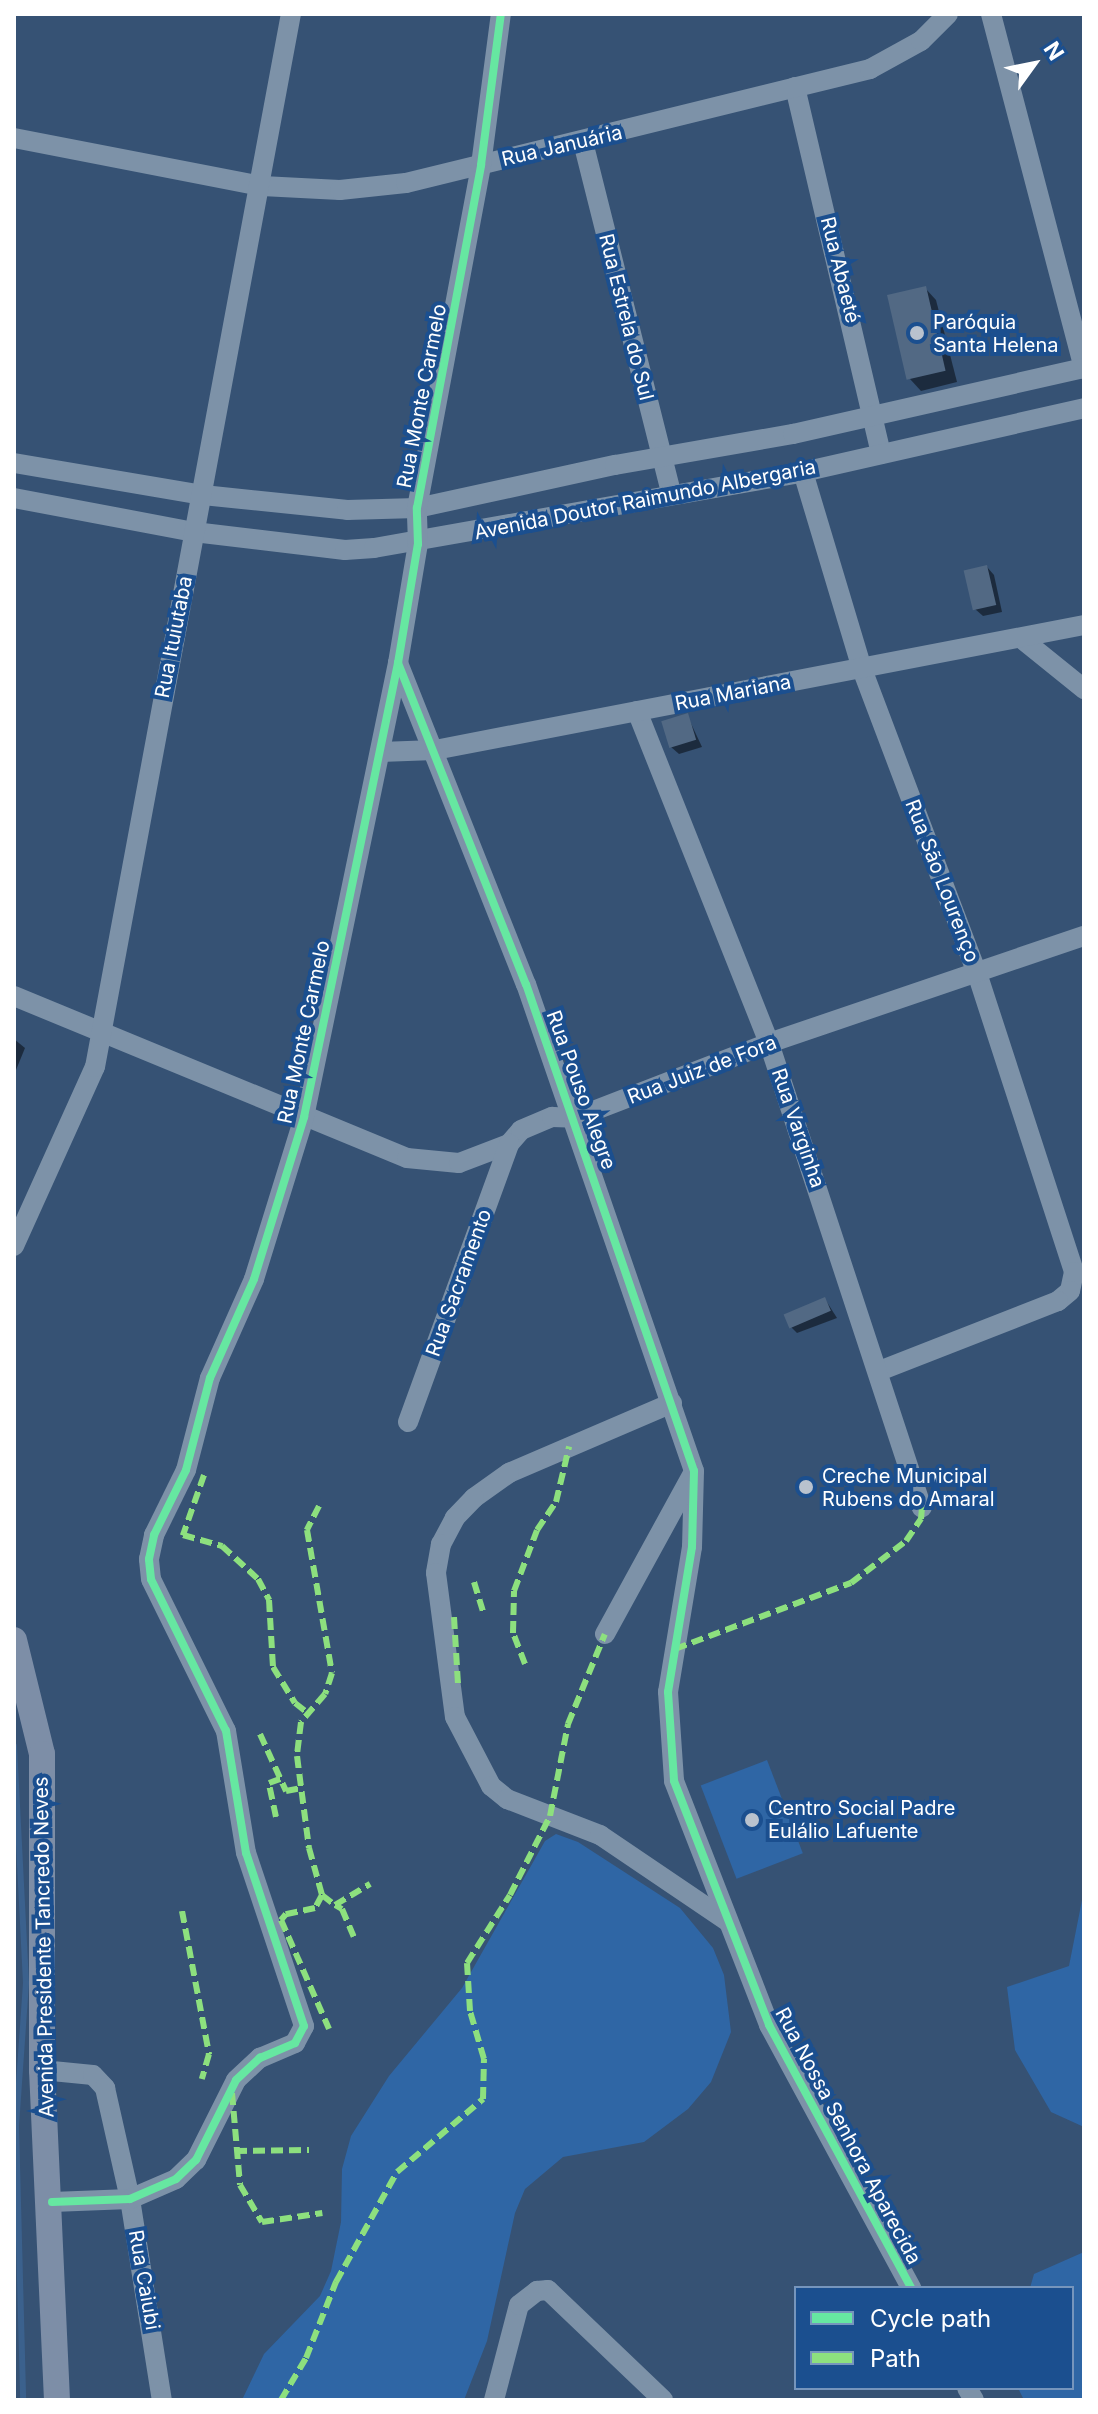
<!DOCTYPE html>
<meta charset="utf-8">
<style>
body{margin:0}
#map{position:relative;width:1098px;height:2414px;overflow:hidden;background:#365274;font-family:Inter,sans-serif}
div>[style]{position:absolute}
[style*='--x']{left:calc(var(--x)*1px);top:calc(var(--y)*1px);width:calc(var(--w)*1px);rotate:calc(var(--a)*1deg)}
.green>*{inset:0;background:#2f66a5;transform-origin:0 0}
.shadow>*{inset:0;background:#0007}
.stream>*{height:6px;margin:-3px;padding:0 3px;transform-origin:3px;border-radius:3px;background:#3b618d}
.building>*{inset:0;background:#526984;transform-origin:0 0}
.minor>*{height:20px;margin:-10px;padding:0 10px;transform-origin:10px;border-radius:10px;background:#7d92a8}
.major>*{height:26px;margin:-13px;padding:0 13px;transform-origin:13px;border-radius:13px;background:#7d8ea7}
.quiet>*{height:6px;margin-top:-3px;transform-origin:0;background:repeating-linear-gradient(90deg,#8de07e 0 12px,transparent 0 18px)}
.cycleway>*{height:8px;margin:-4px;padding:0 4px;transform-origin:4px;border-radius:4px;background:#66e7a1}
.dots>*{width:22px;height:22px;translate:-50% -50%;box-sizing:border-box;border:4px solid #1b4f8f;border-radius:50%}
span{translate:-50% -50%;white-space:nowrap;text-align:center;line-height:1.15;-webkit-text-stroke:8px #1b4f8f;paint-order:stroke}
.street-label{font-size:20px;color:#fff}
.poi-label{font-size:20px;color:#fff}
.left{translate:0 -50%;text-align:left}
.frame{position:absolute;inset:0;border:16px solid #fff;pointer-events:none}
.legend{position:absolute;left:794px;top:2286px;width:280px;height:104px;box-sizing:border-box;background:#1b4f8f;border:2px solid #7695bc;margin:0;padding:10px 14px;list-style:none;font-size:24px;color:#fff}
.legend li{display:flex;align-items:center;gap:16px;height:40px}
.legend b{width:40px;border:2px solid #7695bc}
.north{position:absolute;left:994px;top:24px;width:80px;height:80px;-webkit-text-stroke:6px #1b4f8f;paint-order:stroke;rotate:57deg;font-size:22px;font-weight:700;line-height:32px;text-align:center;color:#fff}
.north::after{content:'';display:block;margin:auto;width:28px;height:36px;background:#fff;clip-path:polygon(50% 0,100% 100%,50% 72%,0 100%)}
</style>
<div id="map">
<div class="green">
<i style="left:767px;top:1760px;width:100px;height:71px;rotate:69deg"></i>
<i style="clip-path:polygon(556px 1834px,578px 1842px,680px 1908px,713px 1948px,724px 1975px,731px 2032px,711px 2082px,688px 2109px,644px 2142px,563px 2157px,525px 2189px,515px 2213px,487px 2341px,464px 2400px,242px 2400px,264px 2354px,320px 2296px,331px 2271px,341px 2222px,342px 2169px,351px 2136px,389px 2076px,462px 1988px,545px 1841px)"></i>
<i style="clip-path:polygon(1084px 1890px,1084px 2127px,1051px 2112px,1015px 2050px,1007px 1987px,1069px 1966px)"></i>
<i style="clip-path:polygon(1084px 2252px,1084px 2400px,1024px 2400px,1018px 2388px,1072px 2388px,1072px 2288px,1030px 2288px,1034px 2274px)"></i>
</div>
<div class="shadow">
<i style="clip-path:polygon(925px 288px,936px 300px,957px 382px,921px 391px,910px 379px)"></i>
<i style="clip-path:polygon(987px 567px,994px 575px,1002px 612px,983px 616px,975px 609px)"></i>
<i style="clip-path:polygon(687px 715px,702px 747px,679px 754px,671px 747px)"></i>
<i style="clip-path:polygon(14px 1039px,25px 1048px,14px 1075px)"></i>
<i style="clip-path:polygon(825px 1299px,837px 1318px,797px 1333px,790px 1326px)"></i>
</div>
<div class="stream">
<i style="--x:14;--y:1746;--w:237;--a:87.1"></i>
<i style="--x:26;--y:1983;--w:143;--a:94"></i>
<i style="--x:16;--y:2126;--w:274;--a:88.5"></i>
</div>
<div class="building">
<i style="left:926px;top:286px;width:87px;height:40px;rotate:77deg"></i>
<i style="left:987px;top:565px;width:41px;height:24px;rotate:77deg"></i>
<i style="left:688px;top:713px;width:28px;height:28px;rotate:73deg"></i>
<i style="left:825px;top:1297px;width:15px;height:45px;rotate:67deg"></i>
</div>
<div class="minor">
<i style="--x:991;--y:14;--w:367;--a:75.3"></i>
<i style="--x:795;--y:87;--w:377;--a:76.8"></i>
<i style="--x:14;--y:138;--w:253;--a:11"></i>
<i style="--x:262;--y:186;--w:78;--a:2.9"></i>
<i style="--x:340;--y:190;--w:66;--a:-6.1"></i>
<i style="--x:406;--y:183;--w:478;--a:-13.8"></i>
<i style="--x:870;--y:69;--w:58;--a:-28.8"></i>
<i style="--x:921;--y:41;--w:38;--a:-45"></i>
<i style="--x:583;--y:142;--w:361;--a:75.9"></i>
<i style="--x:14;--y:463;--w:192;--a:9.6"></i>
<i style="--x:203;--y:495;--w:145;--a:5.9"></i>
<i style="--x:347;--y:510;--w:70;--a:-1.6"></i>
<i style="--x:417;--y:508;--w:203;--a:-12.3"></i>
<i style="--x:615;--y:465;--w:181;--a:-9.9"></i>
<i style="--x:793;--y:434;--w:298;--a:-12.8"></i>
<i style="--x:803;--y:472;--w:206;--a:73.3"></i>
<i style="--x:862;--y:669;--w:325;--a:69.3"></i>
<i style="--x:977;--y:973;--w:314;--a:72"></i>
<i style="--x:1074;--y:1272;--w:19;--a:102"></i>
<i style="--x:1070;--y:1291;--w:16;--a:140"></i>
<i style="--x:1058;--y:1301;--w:192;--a:158.6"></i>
<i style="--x:14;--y:498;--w:183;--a:10.7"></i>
<i style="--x:194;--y:532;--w:152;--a:6.8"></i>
<i style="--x:345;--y:550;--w:29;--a:-4"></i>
<i style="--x:374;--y:548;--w:436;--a:-10"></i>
<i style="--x:803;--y:472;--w:288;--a:-12.8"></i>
<i style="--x:1022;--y:639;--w:80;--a:38.9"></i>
<i style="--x:398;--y:663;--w:346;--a:68.3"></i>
<i style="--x:526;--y:984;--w:515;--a:70.97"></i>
<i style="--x:694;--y:1471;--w:76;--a:91.5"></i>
<i style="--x:692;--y:1547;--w:147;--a:99.4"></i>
<i style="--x:668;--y:1692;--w:89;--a:86.1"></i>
<i style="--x:674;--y:1781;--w:262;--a:68.7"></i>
<i style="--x:769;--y:2025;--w:299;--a:61.6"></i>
<i style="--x:637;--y:711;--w:357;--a:68.3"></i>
<i style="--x:769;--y:1043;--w:489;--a:71.8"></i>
<i style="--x:380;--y:752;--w:55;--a:-2.1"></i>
<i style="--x:435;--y:750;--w:661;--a:-10.9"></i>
<i style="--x:14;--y:996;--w:425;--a:22.4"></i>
<i style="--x:407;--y:1158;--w:52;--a:5.5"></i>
<i style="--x:459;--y:1163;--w:53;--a:-20.8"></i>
<i style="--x:509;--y:1144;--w:18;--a:-49"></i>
<i style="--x:521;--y:1130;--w:34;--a:-23"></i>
<i style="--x:552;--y:1117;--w:23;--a:2"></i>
<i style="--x:575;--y:1118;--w:208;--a:-21.1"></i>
<i style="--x:769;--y:1043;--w:333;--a:-18.8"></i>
<i style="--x:14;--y:1246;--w:196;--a:-65.7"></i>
<i style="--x:95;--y:1067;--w:1071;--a:-79.46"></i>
<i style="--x:672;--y:1403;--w:177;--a:156.8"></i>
<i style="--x:509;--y:1473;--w:43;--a:144.5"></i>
<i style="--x:474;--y:1498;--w:28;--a:134"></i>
<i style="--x:455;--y:1518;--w:30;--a:118"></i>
<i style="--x:441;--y:1544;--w:29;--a:100"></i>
<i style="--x:436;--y:1573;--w:145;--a:82.5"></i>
<i style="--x:455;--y:1717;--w:78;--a:62.4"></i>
<i style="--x:491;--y:1786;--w:21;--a:39"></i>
<i style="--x:507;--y:1799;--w:100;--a:21.2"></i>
<i style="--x:600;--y:1835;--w:153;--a:34.1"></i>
<i style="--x:408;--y:1422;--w:296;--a:-70"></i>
<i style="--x:605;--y:1634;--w:181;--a:-61.3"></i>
<i style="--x:42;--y:2070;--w:51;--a:5.6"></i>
<i style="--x:93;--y:2075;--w:18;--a:47"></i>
<i style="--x:105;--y:2088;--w:114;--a:77.3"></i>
<i style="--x:130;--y:2199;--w:204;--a:81"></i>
<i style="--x:52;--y:2202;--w:78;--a:-2.2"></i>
<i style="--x:130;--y:2199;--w:50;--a:-23.5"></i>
<i style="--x:176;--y:2179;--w:28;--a:-44"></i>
<i style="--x:196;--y:2160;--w:89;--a:-63.4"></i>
<i style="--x:236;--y:2080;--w:33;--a:-43"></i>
<i style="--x:260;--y:2058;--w:38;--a:-23"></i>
<i style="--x:295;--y:2043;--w:19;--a:-62"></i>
<i style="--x:304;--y:2026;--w:182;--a:-108.5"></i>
<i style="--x:246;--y:1853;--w:124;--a:-99.3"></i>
<i style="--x:226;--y:1731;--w:169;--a:-116.3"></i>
<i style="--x:151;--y:1579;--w:20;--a:-96"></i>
<i style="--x:149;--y:1559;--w:25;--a:-78"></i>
<i style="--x:154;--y:1535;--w:72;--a:-63.8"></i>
<i style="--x:186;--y:1470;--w:95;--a:-75.4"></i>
<i style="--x:210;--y:1378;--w:108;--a:-66"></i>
<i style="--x:254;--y:1279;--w:170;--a:-72.8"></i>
<i style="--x:304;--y:1117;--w:464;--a:-78.3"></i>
<i style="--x:398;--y:663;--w:121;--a:-80.5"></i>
<i style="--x:418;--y:544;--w:36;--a:-92"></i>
<i style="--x:417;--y:508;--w:349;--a:-79.4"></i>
<i style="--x:481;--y:165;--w:152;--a:-82.5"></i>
<i style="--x:967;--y:2388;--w:14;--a:60"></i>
<i style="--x:494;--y:2400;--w:98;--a:-75.3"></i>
<i style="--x:519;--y:2305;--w:23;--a:-38"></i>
<i style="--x:537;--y:2291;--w:11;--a:-5"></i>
<i style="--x:548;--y:2290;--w:159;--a:43.7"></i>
</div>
<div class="major">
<i style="--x:14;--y:1640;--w:117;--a:76.2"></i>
<i style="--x:42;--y:1754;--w:316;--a:90"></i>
<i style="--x:42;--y:2070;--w:330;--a:87.4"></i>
</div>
<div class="quiet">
<i style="--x:204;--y:1475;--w:64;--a:109.3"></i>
<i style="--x:183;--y:1535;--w:41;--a:15.8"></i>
<i style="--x:222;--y:1546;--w:49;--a:42.5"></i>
<i style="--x:258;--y:1579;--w:24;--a:62"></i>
<i style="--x:269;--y:1600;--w:67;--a:86.6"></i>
<i style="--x:273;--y:1667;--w:42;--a:58.6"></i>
<i style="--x:295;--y:1703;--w:16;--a:38"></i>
<i style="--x:319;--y:1506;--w:27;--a:117"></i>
<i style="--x:307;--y:1530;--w:145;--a:80.1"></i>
<i style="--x:332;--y:1673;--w:22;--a:108"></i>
<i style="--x:325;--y:1694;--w:37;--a:131"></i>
<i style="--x:301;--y:1722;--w:34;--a:97"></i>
<i style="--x:297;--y:1756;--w:93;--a:82.6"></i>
<i style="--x:309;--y:1848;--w:49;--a:74.5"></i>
<i style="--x:322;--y:1895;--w:15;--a:118"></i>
<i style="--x:315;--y:1908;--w:30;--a:168"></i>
<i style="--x:286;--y:1914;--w:8;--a:130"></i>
<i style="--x:281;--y:1920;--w:119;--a:66.2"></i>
<i style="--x:474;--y:1582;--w:31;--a:73"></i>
<i style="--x:454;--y:1617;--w:67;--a:86.6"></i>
<i style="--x:675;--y:1649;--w:188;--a:-20.6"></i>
<i style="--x:851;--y:1583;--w:69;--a:-37.4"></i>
<i style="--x:906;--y:1541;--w:27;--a:-56"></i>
<i style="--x:921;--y:1519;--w:12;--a:-85"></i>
<i style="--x:525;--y:1664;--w:33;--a:-111"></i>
<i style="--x:513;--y:1633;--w:42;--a:-88.6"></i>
<i style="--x:514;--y:1591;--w:65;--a:-69.3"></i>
<i style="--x:537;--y:1530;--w:34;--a:-56"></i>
<i style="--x:556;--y:1502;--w:57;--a:-76.7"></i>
<i style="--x:260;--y:1734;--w:63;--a:65.5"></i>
<i style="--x:286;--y:1791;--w:16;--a:-11"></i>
<i style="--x:276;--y:1817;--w:35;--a:-102"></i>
<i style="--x:269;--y:1783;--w:12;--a:-20"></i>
<i style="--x:322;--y:1895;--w:16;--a:38"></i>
<i style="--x:335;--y:1905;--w:41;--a:-31"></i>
<i style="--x:335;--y:1905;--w:8;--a:30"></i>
<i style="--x:342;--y:1909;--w:30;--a:67"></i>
<i style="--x:182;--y:1911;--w:146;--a:79.3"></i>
<i style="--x:209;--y:2054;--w:26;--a:106"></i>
<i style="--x:232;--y:2093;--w:92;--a:85"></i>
<i style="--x:240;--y:2185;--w:43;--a:59.3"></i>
<i style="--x:262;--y:2222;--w:61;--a:-8.5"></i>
<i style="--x:235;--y:2151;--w:74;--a:-0.8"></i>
<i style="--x:281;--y:2400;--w:49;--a:-59.2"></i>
<i style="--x:306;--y:2358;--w:82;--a:-68.5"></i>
<i style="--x:336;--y:2282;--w:126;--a:-61"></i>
<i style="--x:397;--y:2172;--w:113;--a:-40.3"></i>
<i style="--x:483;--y:2099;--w:40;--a:-88.6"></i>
<i style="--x:484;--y:2059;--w:50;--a:-106.3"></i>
<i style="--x:470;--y:2011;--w:48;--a:-93.6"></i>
<i style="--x:467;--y:1963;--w:80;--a:-57.7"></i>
<i style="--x:510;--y:1895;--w:89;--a:-63.1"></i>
<i style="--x:550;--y:1816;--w:94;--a:-78.9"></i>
<i style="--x:568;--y:1724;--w:97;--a:-67.7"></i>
</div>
<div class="cycleway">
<i style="--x:398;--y:663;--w:346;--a:68.3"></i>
<i style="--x:526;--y:984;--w:515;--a:70.97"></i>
<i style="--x:694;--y:1471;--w:76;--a:91.5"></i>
<i style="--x:692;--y:1547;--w:147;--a:99.4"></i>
<i style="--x:668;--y:1692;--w:89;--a:86.1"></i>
<i style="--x:674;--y:1781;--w:262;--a:68.7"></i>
<i style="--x:769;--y:2025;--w:299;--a:61.6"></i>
<i style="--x:52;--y:2202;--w:78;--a:-2.2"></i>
<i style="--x:130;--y:2199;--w:50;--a:-23.5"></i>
<i style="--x:176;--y:2179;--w:28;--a:-44"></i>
<i style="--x:196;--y:2160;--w:89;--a:-63.4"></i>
<i style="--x:236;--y:2080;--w:33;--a:-43"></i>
<i style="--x:260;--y:2058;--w:38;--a:-23"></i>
<i style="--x:295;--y:2043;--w:19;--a:-62"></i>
<i style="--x:304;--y:2026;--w:182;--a:-108.5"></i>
<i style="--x:246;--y:1853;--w:124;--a:-99.3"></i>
<i style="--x:226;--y:1731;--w:169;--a:-116.3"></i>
<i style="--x:151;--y:1579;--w:20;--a:-96"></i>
<i style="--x:149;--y:1559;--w:25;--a:-78"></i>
<i style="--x:154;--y:1535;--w:72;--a:-63.8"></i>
<i style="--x:186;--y:1470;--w:95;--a:-75.4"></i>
<i style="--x:210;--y:1378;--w:108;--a:-66"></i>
<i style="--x:254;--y:1279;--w:170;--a:-72.8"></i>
<i style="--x:304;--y:1117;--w:464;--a:-78.3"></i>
<i style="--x:398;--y:663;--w:121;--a:-80.5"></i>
<i style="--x:418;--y:544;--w:36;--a:-92"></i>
<i style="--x:417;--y:508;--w:349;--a:-79.4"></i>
<i style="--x:481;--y:165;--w:152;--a:-82.5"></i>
</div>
<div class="dots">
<i style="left:917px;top:333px;background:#b9c2ce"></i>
<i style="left:806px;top:1487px;background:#b9c2ce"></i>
<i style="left:752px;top:1820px;background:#b9c2ce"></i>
</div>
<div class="street-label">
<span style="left:562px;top:146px;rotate:-13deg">Rua Januária</span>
<span style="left:840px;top:270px;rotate:76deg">Rua Abaeté</span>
<span style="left:626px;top:317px;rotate:76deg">Rua Estrela do Sul</span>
<span style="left:422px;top:396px;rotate:-79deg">Rua Monte Carmelo</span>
<span style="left:645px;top:500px;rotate:-11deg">Avenida Doutor Raimundo Albergaria</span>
<span style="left:174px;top:637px;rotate:-79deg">Rua Ituiutaba</span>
<span style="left:733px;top:693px;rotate:-11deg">Rua Mariana</span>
<span style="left:942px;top:881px;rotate:69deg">Rua São Lourenço</span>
<span style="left:304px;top:1032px;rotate:-78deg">Rua Monte Carmelo</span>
<span style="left:702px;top:1070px;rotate:-21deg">Rua Juiz de Fora</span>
<span style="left:581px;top:1090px;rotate:70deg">Rua Pouso Alegre</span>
<span style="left:798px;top:1128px;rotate:71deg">Rua Varginha</span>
<span style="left:459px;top:1283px;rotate:-70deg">Rua Sacramento</span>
<span style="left:44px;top:1947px;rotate:-91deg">Avenida Presidente Tancredo Neves</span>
<span style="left:848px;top:2136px;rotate:62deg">Rua Nossa Senhora Aparecida</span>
<span style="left:144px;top:2280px;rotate:80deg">Rua Caiubi</span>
</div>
<div class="poi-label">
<span class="left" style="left:933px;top:334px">Paróquia<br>Santa Helena</span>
<span class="left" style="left:822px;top:1488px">Creche Municipal<br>Rubens do Amaral</span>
<span class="left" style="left:768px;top:1820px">Centro Social Padre<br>Eulálio Lafuente</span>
</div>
<div class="frame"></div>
<ul class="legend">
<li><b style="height:10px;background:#66e7a1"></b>Cycle path</li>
<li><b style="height:10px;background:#8de07e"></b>Path</li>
</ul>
<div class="north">N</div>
</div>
